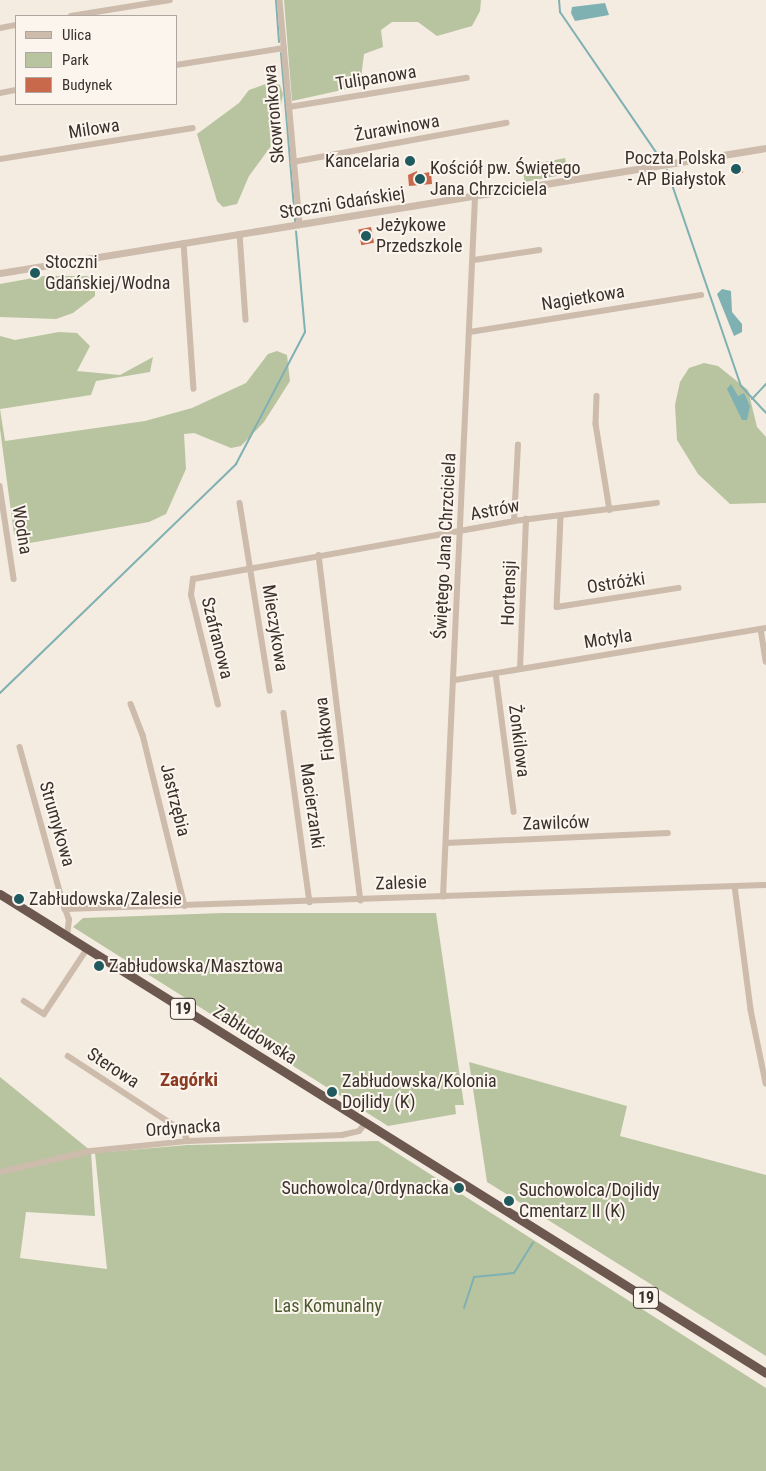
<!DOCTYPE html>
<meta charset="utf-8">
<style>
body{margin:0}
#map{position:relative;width:766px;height:1471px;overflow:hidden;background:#f4ebe1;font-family:"Roboto Condensed",sans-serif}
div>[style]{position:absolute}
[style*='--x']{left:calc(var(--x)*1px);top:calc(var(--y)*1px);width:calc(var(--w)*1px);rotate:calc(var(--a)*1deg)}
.green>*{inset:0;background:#b8c4a0;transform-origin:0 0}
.water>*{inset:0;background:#7fb0b2}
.stream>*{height:2px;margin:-1px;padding:0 1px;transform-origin:1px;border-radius:1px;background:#7fb0b2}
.building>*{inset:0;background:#c8694b;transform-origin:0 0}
.minor>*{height:5.5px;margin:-2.75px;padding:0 2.75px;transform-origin:2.75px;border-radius:2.75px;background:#cdbbac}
.tertiary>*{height:7px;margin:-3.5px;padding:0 3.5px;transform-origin:3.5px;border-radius:3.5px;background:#cdbbac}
.trunk>*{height:9px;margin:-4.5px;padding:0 4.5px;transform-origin:4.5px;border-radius:4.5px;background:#6c584f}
.dots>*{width:14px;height:14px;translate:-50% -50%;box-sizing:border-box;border:2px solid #fbf5ee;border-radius:50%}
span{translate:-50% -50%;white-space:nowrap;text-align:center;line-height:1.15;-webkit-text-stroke:4px #fbf5ee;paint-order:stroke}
.shield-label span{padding:1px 4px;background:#fbf5ee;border:1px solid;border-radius:4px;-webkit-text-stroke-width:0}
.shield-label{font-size:16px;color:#3b302b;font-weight:700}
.street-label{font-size:18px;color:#3b302b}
.poi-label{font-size:18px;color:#3b302b}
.right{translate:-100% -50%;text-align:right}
.left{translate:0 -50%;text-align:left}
.park-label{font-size:18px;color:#4a5a2e}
.neighbourhood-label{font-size:19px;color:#8c3b22;font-weight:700}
.legend{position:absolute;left:15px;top:15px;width:162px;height:90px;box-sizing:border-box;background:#fbf5ee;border:1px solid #aea6a0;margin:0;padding:6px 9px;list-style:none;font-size:15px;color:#3b302b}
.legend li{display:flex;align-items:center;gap:10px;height:25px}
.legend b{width:25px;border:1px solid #aea6a0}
</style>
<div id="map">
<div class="green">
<i style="clip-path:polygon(284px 0,481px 0,480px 11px,472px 26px,437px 36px,418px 22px,392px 22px,381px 30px,383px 47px,364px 54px,360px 86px,292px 101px)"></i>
<i style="clip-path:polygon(271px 82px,280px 85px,283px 94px,274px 142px,249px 176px,237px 204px,223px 207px,217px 201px,197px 134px,239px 103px,249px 90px)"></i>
<i style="left:565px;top:158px;width:16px;height:44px;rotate:79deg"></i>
<i style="clip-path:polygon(44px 276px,87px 276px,95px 280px,95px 296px,73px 313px,56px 319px,0 317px,0 284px)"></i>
<i style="clip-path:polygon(59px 332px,77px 333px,90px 346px,77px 371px,120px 375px,153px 357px,150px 372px,96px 381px,91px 395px,0 409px,5px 441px,145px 421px,192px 408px,246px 383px,268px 354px,277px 351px,287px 355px,290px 381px,264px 422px,241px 446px,231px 448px,194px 433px,184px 434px,186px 469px,166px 514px,149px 522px,24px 544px,14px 534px,0 429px,0 336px,15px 340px)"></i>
<i style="clip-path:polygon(704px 363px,718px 366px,748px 390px,757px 427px,766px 437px,766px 503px,730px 504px,698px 474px,677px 440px,675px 405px,680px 382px,689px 368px)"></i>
<i style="clip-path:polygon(223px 913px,436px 913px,464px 1105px,455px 1105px,456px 1114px,388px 1126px,73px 927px,83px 918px)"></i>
<i style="clip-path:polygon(469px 1062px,627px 1106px,620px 1136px,766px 1175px,766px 1356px,487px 1182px)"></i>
<i style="clip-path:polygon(0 1077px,91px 1151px,95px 1216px,26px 1212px,20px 1258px,107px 1269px,95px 1153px,187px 1145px,378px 1141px,766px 1388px,766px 1471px,0 1471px)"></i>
</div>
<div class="water">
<i style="clip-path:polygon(605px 3px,609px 15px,575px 21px,571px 13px,572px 7px)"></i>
<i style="clip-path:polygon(722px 289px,731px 291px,732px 312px,742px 324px,742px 332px,734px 336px,717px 294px)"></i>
<i style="clip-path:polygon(731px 384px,738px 396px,744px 393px,750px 406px,747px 420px,742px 420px,727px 389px)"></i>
</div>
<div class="stream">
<i style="--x:276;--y:0;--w:42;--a:85.9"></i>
<i style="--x:559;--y:0;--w:12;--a:85"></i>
<i style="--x:560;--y:12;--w:181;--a:55.6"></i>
<i style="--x:281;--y:53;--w:169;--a:85.2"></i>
<i style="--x:667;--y:170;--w:228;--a:71.1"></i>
<i style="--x:741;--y:386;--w:37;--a:47"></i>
<i style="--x:752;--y:399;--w:21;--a:-47"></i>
<i style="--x:0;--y:693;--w:329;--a:-44.1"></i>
<i style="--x:236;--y:464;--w:149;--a:-62.4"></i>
<i style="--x:305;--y:332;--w:101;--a:-95.1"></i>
<i style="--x:464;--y:1308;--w:33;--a:-72"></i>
<i style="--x:474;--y:1277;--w:40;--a:-5.7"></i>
<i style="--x:514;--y:1273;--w:36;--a:-58"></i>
</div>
<div class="building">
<i style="left:741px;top:164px;width:9px;height:11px;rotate:77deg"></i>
<i style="clip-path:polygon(417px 171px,417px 174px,431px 172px,432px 184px,409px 186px,408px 175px)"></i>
<i style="left:371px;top:227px;width:16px;height:13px;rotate:79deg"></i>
</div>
<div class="minor">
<i style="--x:280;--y:0;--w:226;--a:84.9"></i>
<i style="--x:71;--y:16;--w:100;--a:-9.2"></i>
<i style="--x:0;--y:28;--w:16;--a:-11"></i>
<i style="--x:176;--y:65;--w:109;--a:-8.9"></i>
<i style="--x:0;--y:93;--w:16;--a:-11"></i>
<i style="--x:289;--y:107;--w:180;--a:-9.3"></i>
<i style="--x:0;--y:159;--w:195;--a:-9.1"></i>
<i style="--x:293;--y:162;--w:217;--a:-10.4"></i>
<i style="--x:240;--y:234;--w:86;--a:86"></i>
<i style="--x:184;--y:243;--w:146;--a:86.1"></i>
<i style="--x:474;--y:260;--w:66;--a:-8.7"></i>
<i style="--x:470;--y:332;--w:234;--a:-9.1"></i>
<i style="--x:597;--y:396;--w:28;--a:92"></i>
<i style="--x:596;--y:424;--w:87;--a:80.8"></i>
<i style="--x:0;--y:486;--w:94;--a:81.4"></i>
<i style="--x:240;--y:503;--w:190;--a:80.9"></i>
<i style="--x:561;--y:517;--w:90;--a:92.5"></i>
<i style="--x:557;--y:607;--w:123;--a:-8.9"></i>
<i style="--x:514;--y:521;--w:76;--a:-87"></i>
<i style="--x:319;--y:555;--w:348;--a:83.1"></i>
<i style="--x:761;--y:629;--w:33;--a:81"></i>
<i style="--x:520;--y:669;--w:150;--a:-87.7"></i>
<i style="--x:496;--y:673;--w:140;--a:82.6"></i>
<i style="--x:455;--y:680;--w:315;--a:-9.5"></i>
<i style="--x:131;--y:704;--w:33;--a:69"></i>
<i style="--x:143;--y:735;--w:176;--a:76.2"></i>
<i style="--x:218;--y:705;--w:113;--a:-103.8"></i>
<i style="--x:191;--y:595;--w:16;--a:-83"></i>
<i style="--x:193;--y:579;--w:326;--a:-10.2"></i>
<i style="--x:514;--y:521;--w:144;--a:-7.2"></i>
<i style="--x:284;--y:713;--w:191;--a:82.2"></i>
<i style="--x:20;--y:747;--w:168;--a:74.5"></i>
<i style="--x:446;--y:843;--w:222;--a:-2.6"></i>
<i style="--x:735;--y:886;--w:125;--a:82.6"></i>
<i style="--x:751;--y:1010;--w:75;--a:78.4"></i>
<i style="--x:443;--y:897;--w:701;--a:-87.38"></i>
<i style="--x:67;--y:936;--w:16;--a:-83"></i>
<i style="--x:69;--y:920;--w:12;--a:-110"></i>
<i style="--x:65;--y:909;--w:701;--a:-1.96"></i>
<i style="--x:24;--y:1001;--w:24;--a:33"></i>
<i style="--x:44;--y:1014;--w:78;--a:-56.5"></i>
<i style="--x:68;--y:1056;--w:139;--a:33.2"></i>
<i style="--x:184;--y:1132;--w:10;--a:66"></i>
<i style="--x:0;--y:1172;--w:93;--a:-13"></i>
<i style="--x:91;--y:1151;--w:98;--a:-5.9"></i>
<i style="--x:188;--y:1141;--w:154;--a:-2.2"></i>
<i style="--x:342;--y:1135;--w:17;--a:-13"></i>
<i style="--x:359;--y:1131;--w:11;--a:-49"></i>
</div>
<div class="tertiary">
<i style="--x:0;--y:273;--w:776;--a:-9.27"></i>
</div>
<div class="trunk">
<i style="--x:0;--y:894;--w:903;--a:32.02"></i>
</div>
<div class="dots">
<i style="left:410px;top:161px;background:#1f5a5e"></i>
<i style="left:736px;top:169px;background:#1f5a5e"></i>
<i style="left:420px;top:179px;background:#1f5a5e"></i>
<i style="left:366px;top:236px;background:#1f5a5e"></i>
<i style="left:35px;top:273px;background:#1f5a5e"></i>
<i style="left:19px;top:899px;background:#1f5a5e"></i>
<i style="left:99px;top:966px;background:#1f5a5e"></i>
<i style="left:332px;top:1092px;background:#1f5a5e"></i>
<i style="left:459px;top:1188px;background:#1f5a5e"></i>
<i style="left:509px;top:1201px;background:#1f5a5e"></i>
</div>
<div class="shield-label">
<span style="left:183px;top:1009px">19</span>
<span style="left:646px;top:1298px">19</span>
</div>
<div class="street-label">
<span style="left:376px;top:78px;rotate:-9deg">Tulipanowa</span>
<span style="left:274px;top:114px;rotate:-95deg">Skowronkowa</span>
<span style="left:397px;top:128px;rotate:-10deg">Żurawinowa</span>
<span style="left:94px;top:129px;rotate:-9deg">Milowa</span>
<span style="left:342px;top:203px;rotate:-9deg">Stoczni Gdańskiej</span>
<span style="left:583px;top:298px;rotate:-9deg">Nagietkowa</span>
<span style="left:495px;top:510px;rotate:-11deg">Astrów</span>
<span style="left:22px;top:530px;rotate:81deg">Wodna</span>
<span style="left:445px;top:546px;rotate:-87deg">Świętego Jana Chrzciciela</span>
<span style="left:616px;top:583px;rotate:-9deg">Ostróżki</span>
<span style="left:509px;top:593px;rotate:-88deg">Hortensji</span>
<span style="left:275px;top:628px;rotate:81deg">Mieczykowa</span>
<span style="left:217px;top:638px;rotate:76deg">Szafranowa</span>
<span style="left:608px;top:639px;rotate:-9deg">Motyla</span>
<span style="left:325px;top:729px;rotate:-97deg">Fiołkowa</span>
<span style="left:519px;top:741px;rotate:83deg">Żonkilowa</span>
<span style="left:175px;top:800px;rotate:76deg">Jastrzębia</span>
<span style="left:312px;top:806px;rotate:82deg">Macierzanki</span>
<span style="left:556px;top:823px;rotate:-2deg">Zawilców</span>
<span style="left:57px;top:824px;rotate:74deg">Strumykowa</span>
<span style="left:401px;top:883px;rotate:-2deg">Zalesie</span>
<span style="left:255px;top:1035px;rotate:32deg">Zabłudowska</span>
<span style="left:113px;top:1068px;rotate:33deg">Sterowa</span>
<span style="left:183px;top:1128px;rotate:-4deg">Ordynacka</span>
</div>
<div class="poi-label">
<span class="right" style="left:726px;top:169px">Poczta Polska<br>- AP Białystok</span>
<span class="right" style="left:400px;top:161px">Kancelaria</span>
<span class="left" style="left:430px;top:179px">Kościół pw. Świętego<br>Jana Chrzciciela</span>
<span class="left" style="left:376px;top:236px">Jeżykowe<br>Przedszkole</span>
<span class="left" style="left:45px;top:273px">Stoczni<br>Gdańskiej/Wodna</span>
<span class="left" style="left:29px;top:899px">Zabłudowska/Zalesie</span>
<span class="left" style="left:109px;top:966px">Zabłudowska/Masztowa</span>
<span class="left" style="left:342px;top:1092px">Zabłudowska/Kolonia<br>Dojlidy (K)</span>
<span class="right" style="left:449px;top:1188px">Suchowolca/Ordynacka</span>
<span class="left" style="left:519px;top:1201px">Suchowolca/Dojlidy<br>Cmentarz II (K)</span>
</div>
<div class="park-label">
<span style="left:328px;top:1306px">Las Komunalny</span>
</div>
<div class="neighbourhood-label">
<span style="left:189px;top:1080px">Zagórki</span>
</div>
<ul class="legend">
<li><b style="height:6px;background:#cdbbac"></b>Ulica</li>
<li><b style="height:14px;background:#b8c4a0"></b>Park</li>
<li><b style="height:14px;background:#c8694b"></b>Budynek</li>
</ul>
</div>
